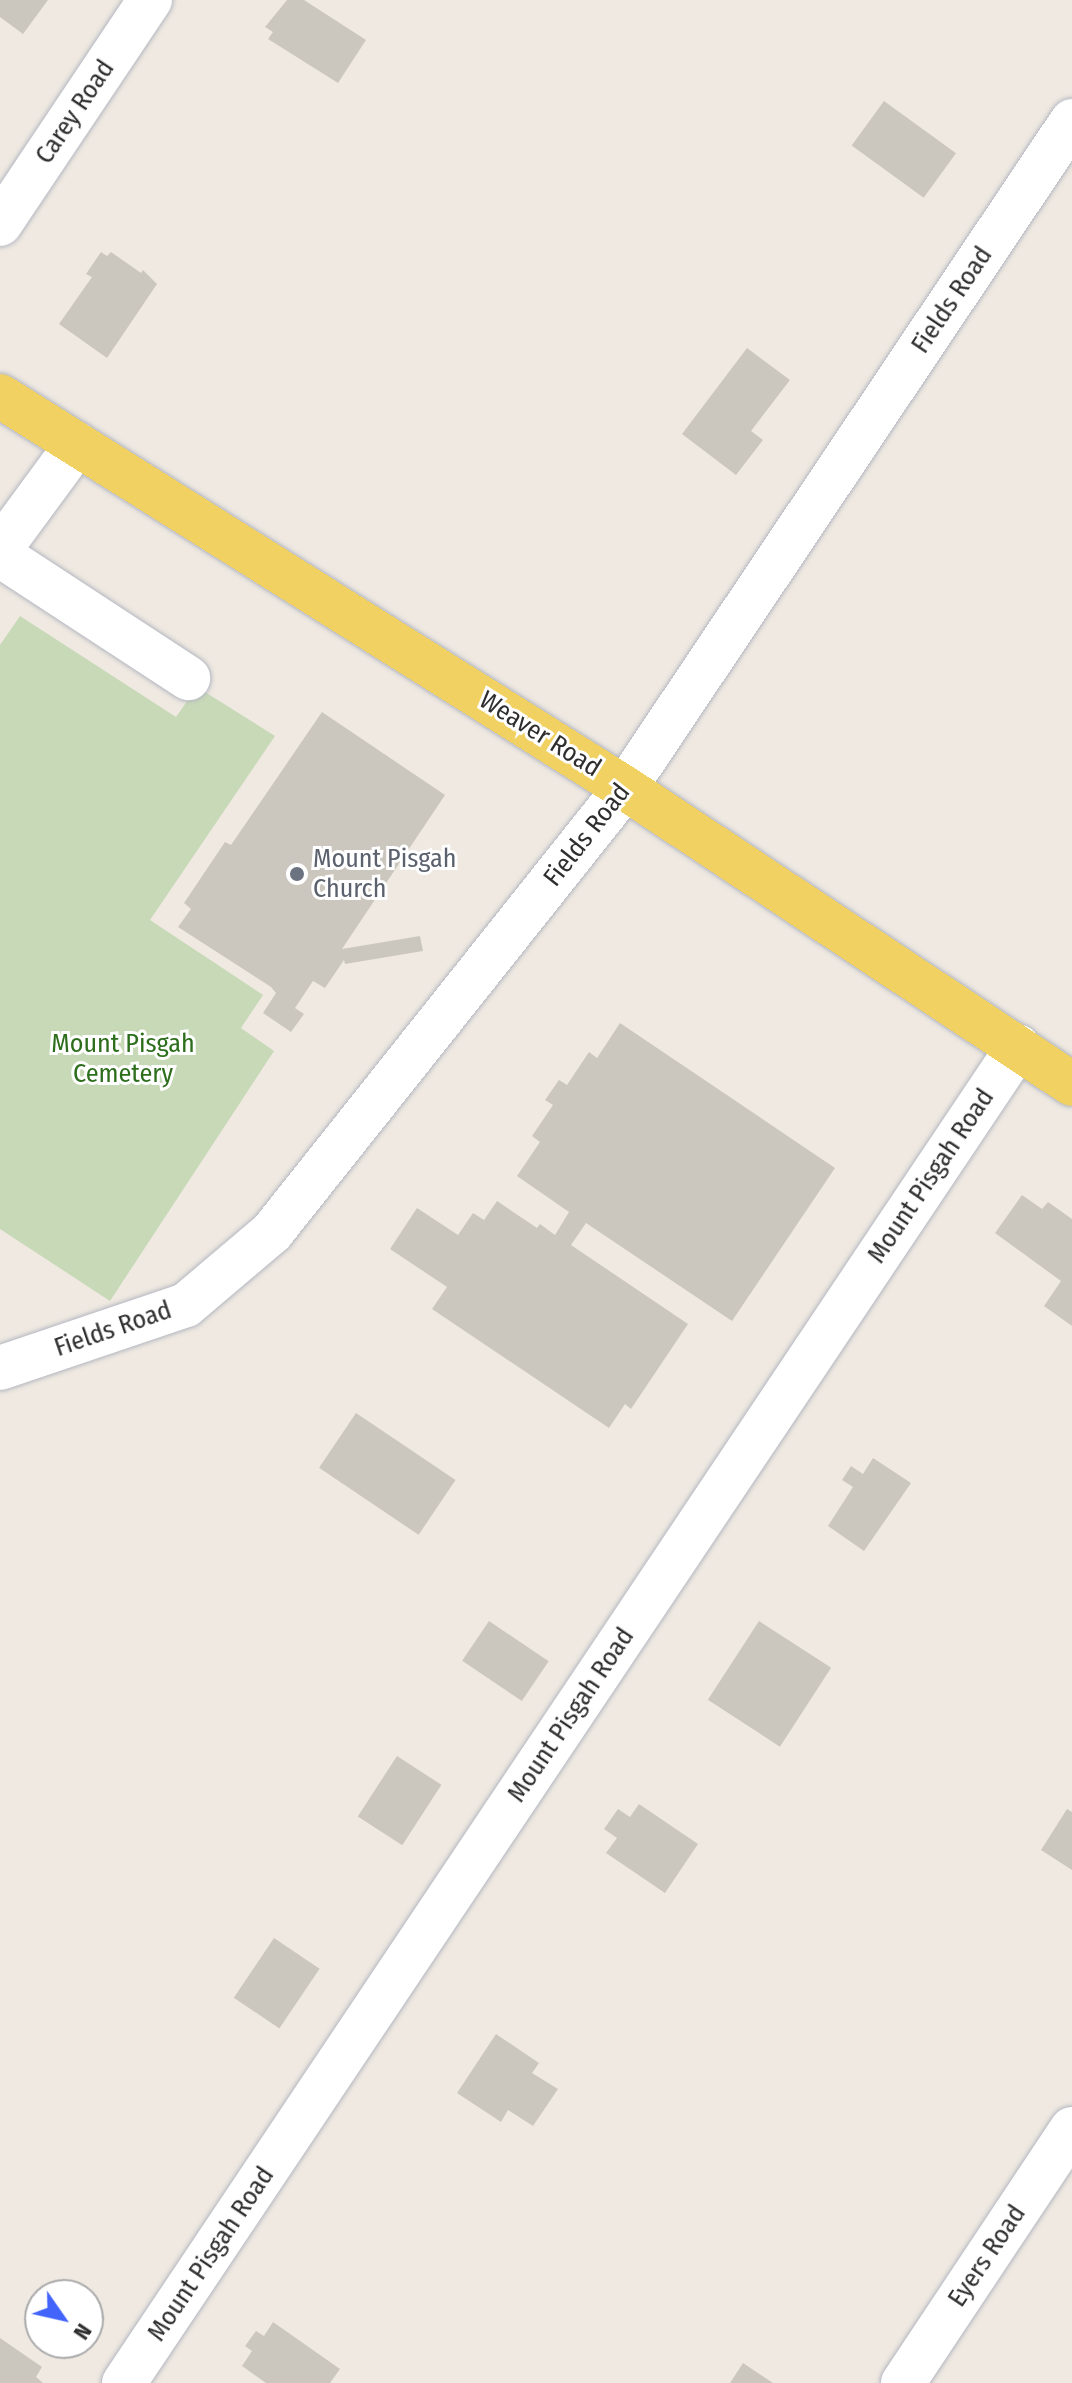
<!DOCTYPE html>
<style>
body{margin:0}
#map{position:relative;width:1072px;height:2383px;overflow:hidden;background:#efe9e1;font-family:"Fira Sans Condensed",sans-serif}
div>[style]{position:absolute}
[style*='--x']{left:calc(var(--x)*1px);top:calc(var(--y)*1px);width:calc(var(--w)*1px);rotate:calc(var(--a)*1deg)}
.cemetery>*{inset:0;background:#c8d9b8}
.building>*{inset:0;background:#cbc7bf;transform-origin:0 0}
.roads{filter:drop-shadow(0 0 2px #b4b7c1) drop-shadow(0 0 2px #b4b7c1)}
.minor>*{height:44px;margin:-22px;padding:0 22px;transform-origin:22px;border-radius:22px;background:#fff}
.major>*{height:44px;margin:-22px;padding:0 22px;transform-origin:22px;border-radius:22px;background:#f2d163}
.dots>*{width:22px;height:22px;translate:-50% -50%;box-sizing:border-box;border:4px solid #fff;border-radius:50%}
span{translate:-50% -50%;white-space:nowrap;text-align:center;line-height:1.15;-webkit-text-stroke:6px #fff;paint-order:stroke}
.street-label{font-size:26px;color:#2e2e2e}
.worship-label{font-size:26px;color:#5b616d}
.left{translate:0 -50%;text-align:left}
.park-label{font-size:26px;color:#2c6e1b}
.north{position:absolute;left:24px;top:2279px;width:80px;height:80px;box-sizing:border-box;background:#fff;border:2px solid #ababab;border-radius:50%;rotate:124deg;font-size:22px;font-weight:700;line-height:32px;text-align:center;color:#2e2e2e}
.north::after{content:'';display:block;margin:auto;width:28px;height:36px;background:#4264fb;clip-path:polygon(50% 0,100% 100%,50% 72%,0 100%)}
</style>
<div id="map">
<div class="cemetery">
<i style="clip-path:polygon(20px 616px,176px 717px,197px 687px,275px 736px,150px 920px,263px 995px,241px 1028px,274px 1051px,110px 1301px,0 1229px,0 645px)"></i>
</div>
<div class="building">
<i style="clip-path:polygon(0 0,48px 0,23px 34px,0 17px)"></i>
<i style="clip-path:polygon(287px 0,304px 0,366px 40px,338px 83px,268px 39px,273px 32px,265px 27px)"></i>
<i style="left:884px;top:101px;width:89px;height:55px;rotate:36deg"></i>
<i style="clip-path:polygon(101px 252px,107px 256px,111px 252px,141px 273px,143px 270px,157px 284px,107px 358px,59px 324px,92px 277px,86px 274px)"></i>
<i style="clip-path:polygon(747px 348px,790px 380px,751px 431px,763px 440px,736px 475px,682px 434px)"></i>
<i style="clip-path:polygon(322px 712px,445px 795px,342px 949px,420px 936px,423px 951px,345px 964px,344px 960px,325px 988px,313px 981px,295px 1008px,304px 1014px,291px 1032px,263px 1013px,276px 993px,271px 987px,178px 927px,191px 909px,184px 903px,225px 842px,231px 845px)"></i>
<i style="clip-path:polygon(620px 1023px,835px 1168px,732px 1321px,586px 1223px,571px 1245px,688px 1324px,631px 1409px,625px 1404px,609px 1428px,432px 1309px,447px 1287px,390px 1249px,417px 1208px,458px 1235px,473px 1213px,484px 1220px,497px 1201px,537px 1228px,540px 1224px,555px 1235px,569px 1212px,517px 1176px,540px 1142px,532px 1136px,553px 1105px,545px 1100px,559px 1080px,567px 1085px,589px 1052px,597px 1058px)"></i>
<i style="clip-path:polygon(1022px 1195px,1042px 1209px,1048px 1202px,1072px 1219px,1072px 1326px,1044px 1306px,1061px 1281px,995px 1233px)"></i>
<i style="left:356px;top:1413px;width:120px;height:66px;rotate:34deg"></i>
<i style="clip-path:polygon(873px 1458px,911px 1483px,864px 1551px,828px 1526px,853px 1487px,842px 1480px,851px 1466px,863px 1474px)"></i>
<i style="left:489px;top:1621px;width:72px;height:48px;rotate:34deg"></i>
<i style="left:759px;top:1621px;width:86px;height:94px;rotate:33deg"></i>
<i style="left:397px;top:1756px;width:53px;height:72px;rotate:33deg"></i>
<i style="clip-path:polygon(639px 1804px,698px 1844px,665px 1893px,606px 1853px,617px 1838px,604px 1829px,618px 1809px,630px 1817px)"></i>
<i style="clip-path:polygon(1067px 1809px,1072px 1812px,1072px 1870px,1041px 1850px)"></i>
<i style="left:274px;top:1938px;width:55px;height:72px;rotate:34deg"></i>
<i style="clip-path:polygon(496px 2034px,539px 2063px,532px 2073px,558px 2089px,533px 2126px,508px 2110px,501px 2122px,457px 2093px)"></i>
<i style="clip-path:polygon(273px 2322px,340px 2369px,330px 2383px,266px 2383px,242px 2366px,252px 2351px,245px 2346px,256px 2331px,264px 2336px)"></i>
<i style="clip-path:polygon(0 2338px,42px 2367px,36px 2377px,43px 2383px,0 2383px)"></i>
<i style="clip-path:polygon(743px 2363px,773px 2383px,730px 2383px)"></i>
</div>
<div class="roads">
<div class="minor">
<i style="--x:0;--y:224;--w:270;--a:-56.2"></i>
<i style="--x:0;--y:549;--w:130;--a:-53.7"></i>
<i style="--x:0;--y:555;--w:225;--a:33.2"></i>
<i style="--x:0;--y:1368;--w:196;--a:-18.7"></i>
<i style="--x:186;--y:1305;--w:113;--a:-40.3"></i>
<i style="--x:272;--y:1232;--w:567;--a:-51.51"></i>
<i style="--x:625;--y:788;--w:803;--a:-56.17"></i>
<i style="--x:124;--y:2383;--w:1608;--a:-56.21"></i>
<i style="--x:903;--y:2383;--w:305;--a:-56.4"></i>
</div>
<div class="major">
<i style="--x:0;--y:396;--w:738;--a:32.1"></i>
<i style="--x:625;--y:788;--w:536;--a:33.51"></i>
</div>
</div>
<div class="dots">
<i style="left:297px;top:874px;background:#6b7280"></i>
</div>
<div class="street-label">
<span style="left:75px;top:112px;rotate:-56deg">Carey Road</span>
<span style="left:952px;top:300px;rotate:-56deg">Fields Road</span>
<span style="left:540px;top:734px;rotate:32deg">Weaver Road</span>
<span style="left:587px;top:835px;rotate:-52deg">Fields Road</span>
<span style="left:931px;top:1176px;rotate:-56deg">Mount Pisgah Road</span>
<span style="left:113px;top:1329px;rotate:-19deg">Fields Road</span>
<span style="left:571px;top:1715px;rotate:-56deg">Mount Pisgah Road</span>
<span style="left:211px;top:2254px;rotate:-56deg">Mount Pisgah Road</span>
<span style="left:987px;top:2256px;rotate:-56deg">Eyers Road</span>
</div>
<div class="worship-label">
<span class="left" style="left:313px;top:874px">Mount Pisgah<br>Church</span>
</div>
<div class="park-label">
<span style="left:123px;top:1059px">Mount Pisgah<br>Cemetery</span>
</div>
<div class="north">N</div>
</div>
